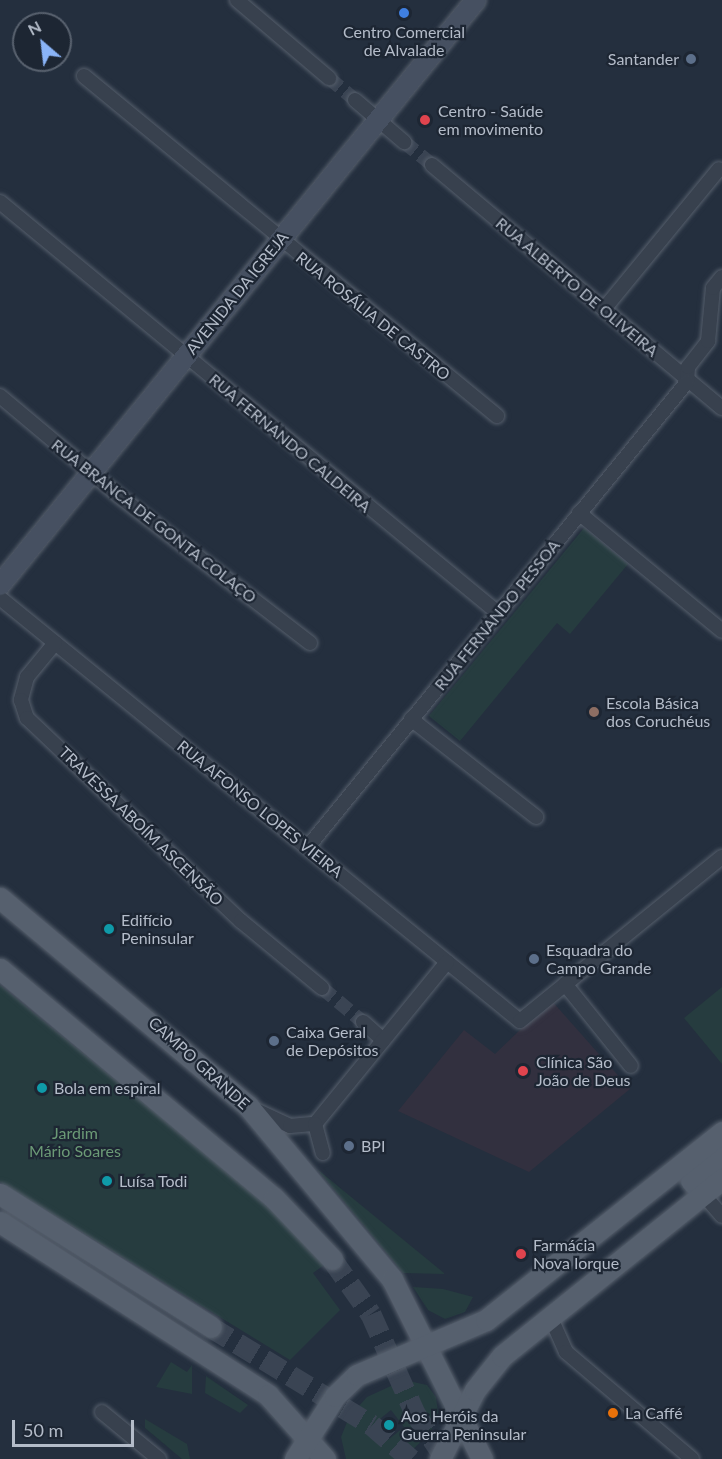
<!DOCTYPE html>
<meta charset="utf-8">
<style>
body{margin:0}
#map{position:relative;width:722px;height:1459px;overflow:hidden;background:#242f3e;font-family:Lato,sans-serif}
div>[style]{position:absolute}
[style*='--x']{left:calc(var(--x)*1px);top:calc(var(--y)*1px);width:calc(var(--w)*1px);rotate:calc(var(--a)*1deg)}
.medical>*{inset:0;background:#32303f}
.green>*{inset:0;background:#263c3f}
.street-tunnel>*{height:14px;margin-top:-7px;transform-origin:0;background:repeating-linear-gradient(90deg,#3a4453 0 14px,transparent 0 21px)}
.primary-tunnel>*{height:21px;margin-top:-10.5px;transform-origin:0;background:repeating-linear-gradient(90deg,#3a4453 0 21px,transparent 0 31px)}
.roads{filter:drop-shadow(0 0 2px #565f6c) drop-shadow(0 0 2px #565f6c)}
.street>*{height:14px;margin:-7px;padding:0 7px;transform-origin:7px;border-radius:7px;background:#38414e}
.secondary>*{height:20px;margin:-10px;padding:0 10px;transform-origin:10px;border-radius:10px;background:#465061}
.primary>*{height:21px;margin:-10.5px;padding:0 10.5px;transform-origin:10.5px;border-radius:10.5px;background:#56606e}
.dots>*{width:16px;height:16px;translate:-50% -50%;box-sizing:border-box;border:3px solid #1d2633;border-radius:50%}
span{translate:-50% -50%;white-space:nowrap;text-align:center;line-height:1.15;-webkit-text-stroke:4.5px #1d2633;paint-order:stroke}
.poi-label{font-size:16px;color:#b4bcc9}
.right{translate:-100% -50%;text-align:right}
.left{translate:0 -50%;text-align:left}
.street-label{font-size:16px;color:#b4bcc9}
.park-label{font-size:16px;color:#6b9a76}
.north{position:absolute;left:12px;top:12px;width:60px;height:60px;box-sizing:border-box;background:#1d2633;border:2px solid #59626f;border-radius:50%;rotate:332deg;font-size:16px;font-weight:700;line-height:24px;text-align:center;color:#b4bcc9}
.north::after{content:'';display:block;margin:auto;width:21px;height:27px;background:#8ab4f8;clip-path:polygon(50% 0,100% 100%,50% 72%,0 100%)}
.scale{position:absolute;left:12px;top:1420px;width:122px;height:27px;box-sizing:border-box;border:3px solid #b4bcc9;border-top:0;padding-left:8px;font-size:18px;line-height:21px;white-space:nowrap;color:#b4bcc9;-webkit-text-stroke:4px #1d2633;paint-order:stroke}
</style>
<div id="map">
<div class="medical">
<i style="clip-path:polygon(551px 1000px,630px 1089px,529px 1172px,398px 1111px,464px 1030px,495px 1054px)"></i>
</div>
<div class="green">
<i style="clip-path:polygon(584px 528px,628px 564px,570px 634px,557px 623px,460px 741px,429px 716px)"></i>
<i style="clip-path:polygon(0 985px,269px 1206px,324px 1265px,313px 1273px,340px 1310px,290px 1360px,0 1182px)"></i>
<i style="clip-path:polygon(722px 987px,722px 1064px,684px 1018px)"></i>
<i style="clip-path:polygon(317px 1169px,444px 1273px,444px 1274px,403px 1273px)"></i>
<i style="clip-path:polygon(413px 1287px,443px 1289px,473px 1297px,465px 1312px,445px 1319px,428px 1310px)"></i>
<i style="clip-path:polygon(171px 1362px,187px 1372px,192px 1365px,192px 1394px,156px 1387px)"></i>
<i style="clip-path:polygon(206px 1376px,248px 1405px,240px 1413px,205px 1393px)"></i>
<i style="clip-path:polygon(evenodd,404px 1380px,427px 1385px,436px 1397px,438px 1413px,430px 1433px,403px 1459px,346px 1459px,341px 1437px,349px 1417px,367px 1397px,404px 1380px,391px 1410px,404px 1427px,388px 1440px,375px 1423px,391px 1410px)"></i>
<i style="clip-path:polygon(145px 1419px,187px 1444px,190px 1459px,182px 1459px,145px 1428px)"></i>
</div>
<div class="street-tunnel">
<i style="--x:329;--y:78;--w:34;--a:40"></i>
<i style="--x:404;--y:142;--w:36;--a:39"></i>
<i style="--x:322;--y:988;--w:53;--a:39.7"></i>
</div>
<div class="primary-tunnel">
<i style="--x:332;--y:1259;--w:67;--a:54.7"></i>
<i style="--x:371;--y:1314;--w:108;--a:66"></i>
<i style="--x:415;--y:1413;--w:55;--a:56"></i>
<i style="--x:211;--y:1327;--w:188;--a:31.3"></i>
<i style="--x:372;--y:1425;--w:52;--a:41.1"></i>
</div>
<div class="roads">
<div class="street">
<i style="--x:237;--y:0;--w:121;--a:40.3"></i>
<i style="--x:84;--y:76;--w:535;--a:39.46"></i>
<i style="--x:355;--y:100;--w:65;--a:40.6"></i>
<i style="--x:432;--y:165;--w:378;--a:40"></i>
<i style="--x:0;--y:202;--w:646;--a:39.53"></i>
<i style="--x:604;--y:309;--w:181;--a:-50.6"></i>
<i style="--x:687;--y:382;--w:15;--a:-86"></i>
<i style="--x:688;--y:367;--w:33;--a:-52"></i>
<i style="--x:708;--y:341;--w:53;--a:-84.6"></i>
<i style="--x:713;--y:288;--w:14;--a:-51"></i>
<i style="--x:0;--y:396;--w:155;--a:40"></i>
<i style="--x:119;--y:496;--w:241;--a:37.6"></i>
<i style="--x:579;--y:513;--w:185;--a:39.5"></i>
<i style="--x:0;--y:598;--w:670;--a:39.13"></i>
<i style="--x:520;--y:1021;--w:260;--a:-39.1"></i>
<i style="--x:55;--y:643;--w:44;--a:129.5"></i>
<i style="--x:27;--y:677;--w:24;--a:105"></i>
<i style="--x:21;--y:700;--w:19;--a:72"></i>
<i style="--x:27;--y:718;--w:295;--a:43.5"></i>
<i style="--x:241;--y:921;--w:105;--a:39.6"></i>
<i style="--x:411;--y:719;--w:159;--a:38.1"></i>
<i style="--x:307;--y:848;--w:601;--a:-50.8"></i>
<i style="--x:565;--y:984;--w:105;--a:51.2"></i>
<i style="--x:363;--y:1022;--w:27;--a:42"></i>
<i style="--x:258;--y:1111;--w:35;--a:25"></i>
<i style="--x:290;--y:1126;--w:25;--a:-5"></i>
<i style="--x:315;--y:1124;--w:209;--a:-50.8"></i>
<i style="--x:315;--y:1124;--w:30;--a:75"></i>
<i style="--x:703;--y:1194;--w:29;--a:49"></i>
<i style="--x:550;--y:1316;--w:39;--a:66"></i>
<i style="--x:566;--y:1352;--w:165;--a:40.3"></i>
<i style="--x:102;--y:1412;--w:74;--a:39.5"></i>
</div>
<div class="secondary">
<i style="--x:0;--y:585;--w:754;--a:-50.87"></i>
</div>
<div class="primary">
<i style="--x:0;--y:898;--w:324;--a:40"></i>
<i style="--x:248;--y:1106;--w:225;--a:50.2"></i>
<i style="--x:392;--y:1279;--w:201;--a:63.4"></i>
<i style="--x:0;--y:969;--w:357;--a:39.9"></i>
<i style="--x:274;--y:1198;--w:84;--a:46.4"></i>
<i style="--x:0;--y:1194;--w:249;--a:32.2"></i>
<i style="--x:703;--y:1194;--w:18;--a:-131"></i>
<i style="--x:691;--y:1180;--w:40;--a:-40"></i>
<i style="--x:0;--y:1222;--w:319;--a:32.8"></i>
<i style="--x:268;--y:1395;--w:86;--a:48.3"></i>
<i style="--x:295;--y:1459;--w:75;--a:-57.6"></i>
<i style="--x:335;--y:1396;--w:30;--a:-44"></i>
<i style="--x:357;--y:1375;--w:140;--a:-23.1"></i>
<i style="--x:486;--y:1320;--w:302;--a:-38.5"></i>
<i style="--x:440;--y:1459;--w:77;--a:-63.1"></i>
<i style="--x:475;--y:1390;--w:43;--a:-51.5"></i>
<i style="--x:502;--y:1356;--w:282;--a:-38.8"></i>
</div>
</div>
<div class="dots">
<i style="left:404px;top:13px;background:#3f7fe0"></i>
<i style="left:691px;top:59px;background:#5c6f8a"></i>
<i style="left:425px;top:120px;background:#e0444e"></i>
<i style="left:594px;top:712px;background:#8d6e63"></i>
<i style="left:109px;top:929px;background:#0f9aa8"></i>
<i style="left:534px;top:959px;background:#5c6f8a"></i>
<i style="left:274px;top:1041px;background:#5c6f8a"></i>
<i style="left:523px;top:1071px;background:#e0444e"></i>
<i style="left:42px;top:1088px;background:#0f9aa8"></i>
<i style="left:349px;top:1146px;background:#5c6f8a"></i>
<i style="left:107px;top:1181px;background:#0f9aa8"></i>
<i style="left:521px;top:1254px;background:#e0444e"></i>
<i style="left:613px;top:1413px;background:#e8710a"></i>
<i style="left:389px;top:1425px;background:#0f9aa8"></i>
</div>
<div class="poi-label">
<span style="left:404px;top:41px">Centro Comercial<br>de Alvalade</span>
<span class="right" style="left:679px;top:59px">Santander</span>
<span class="left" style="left:438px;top:120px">Centro - Saúde<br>em movimento</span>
<span class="left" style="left:606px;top:712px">Escola Básica<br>dos Coruchéus</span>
<span class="left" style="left:121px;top:929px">Edifício<br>Peninsular</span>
<span class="left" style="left:546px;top:959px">Esquadra do<br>Campo Grande</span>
<span class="left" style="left:286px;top:1041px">Caixa Geral<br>de Depósitos</span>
<span class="left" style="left:536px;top:1071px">Clínica São<br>João de Deus</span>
<span class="left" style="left:54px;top:1088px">Bola em espiral</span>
<span class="left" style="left:361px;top:1146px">BPI</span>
<span class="left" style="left:119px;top:1181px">Luísa Todi</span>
<span class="left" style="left:533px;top:1254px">Farmácia<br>Nova Iorque</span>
<span class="left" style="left:625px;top:1413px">La Caffé</span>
<span class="left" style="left:401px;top:1425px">Aos Heróis da<br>Guerra Peninsular</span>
</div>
<div class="street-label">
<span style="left:577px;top:287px;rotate:40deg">RUA ALBERTO DE OLIVEIRA</span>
<span style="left:237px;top:293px;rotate:-51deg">AVENIDA DA IGREJA</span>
<span style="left:373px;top:316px;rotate:39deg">RUA ROSÁLIA DE CASTRO</span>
<span style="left:290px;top:443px;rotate:40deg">RUA FERNANDO CALDEIRA</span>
<span style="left:154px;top:521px;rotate:38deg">RUA BRANCA DE GONTA COLAÇO</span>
<span style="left:497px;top:615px;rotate:-51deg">RUA FERNANDO PESSOA</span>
<span style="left:260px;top:809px;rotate:39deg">RUA AFONSO LOPES VIEIRA</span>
<span style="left:141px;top:826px;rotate:44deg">TRAVESSA ABOÍM ASCENSÃO</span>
<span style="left:199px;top:1063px;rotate:42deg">CAMPO GRANDE</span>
</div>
<div class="park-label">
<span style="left:75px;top:1142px">Jardim<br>Mário Soares</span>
</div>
<div class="north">N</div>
<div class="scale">50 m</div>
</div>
